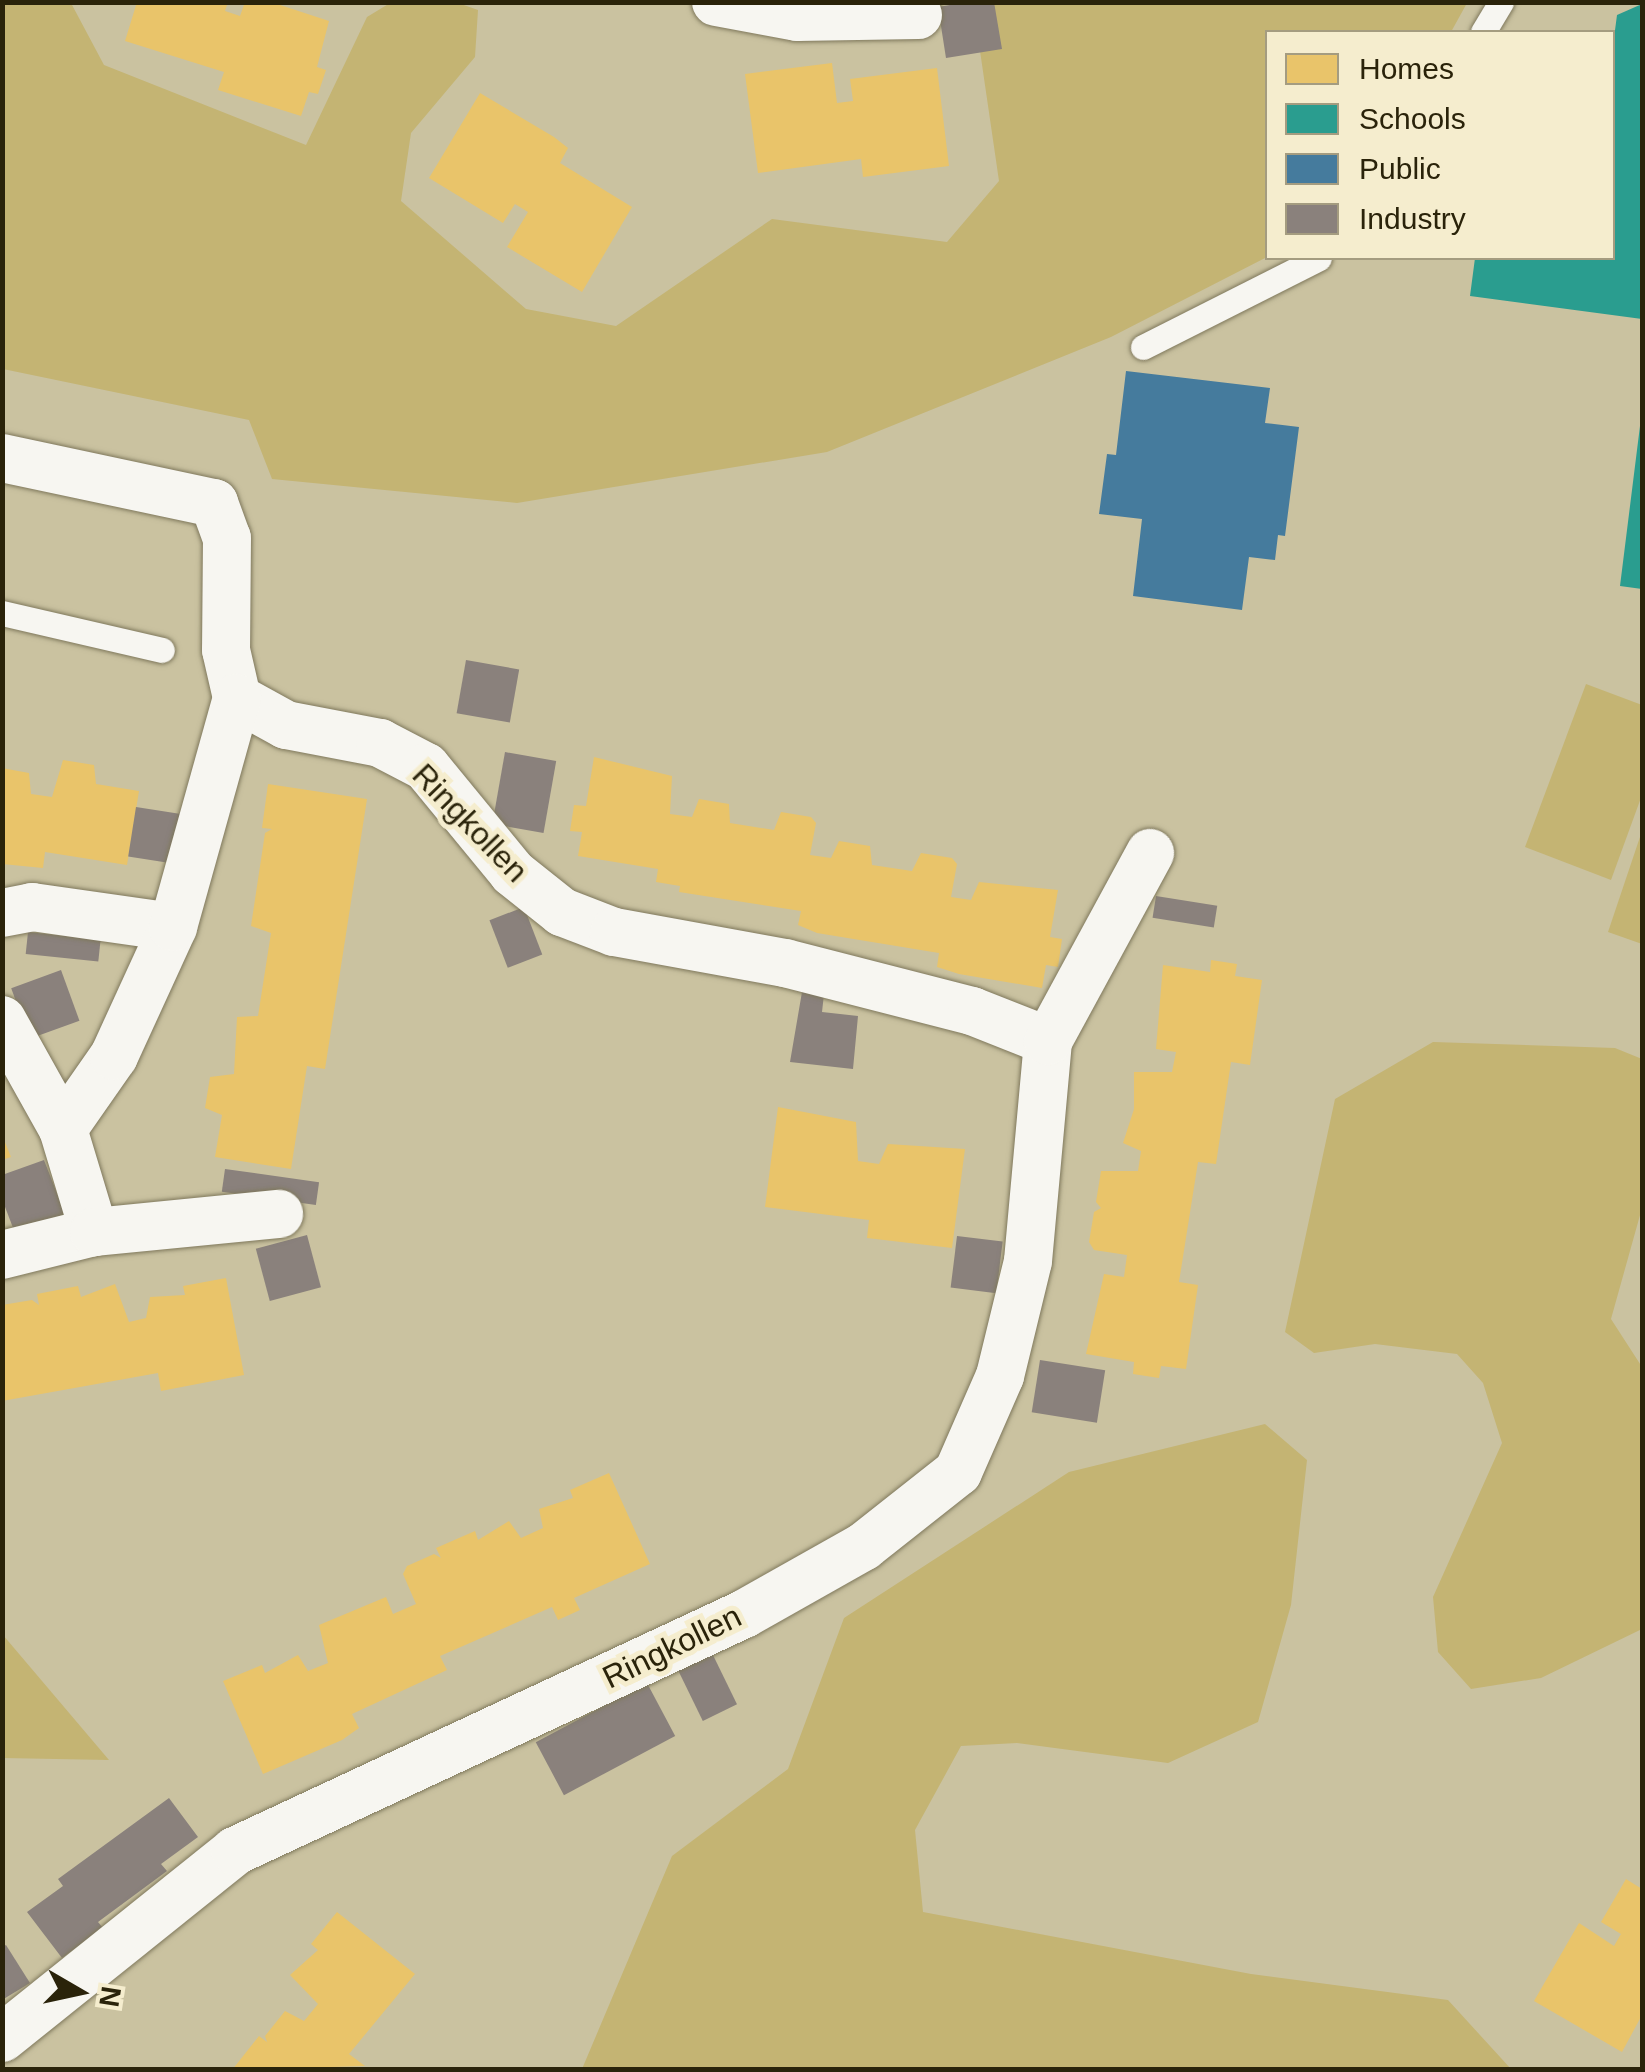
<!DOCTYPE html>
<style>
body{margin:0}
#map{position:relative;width:1645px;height:2072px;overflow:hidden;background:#cac2a0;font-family:Helvetica,sans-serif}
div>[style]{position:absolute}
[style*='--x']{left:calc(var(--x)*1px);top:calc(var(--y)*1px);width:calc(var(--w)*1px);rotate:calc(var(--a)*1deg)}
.green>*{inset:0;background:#c4b473}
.homes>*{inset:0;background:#e9c46a}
.schools>*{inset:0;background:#2a9d8f}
.public>*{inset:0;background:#457b9d}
.industry>*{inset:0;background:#8a817c;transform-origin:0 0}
.roads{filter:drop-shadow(0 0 2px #7f785c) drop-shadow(0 0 2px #7f785c)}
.lane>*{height:25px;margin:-12.5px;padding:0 12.5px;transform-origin:12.5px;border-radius:12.5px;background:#f7f6f1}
.street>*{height:48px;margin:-24px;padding:0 24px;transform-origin:24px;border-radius:24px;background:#f7f6f1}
span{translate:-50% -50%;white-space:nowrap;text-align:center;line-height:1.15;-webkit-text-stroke:10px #f5edce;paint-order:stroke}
.street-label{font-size:32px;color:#2a230a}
.frame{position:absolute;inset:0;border:5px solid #2a230a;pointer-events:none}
.legend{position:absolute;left:1265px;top:30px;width:350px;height:230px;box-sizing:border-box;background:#f5edce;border:2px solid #a49c80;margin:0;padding:12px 18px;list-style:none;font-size:30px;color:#2a230a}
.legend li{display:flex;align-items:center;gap:20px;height:50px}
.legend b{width:50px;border:2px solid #a49c80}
.north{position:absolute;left:30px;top:1942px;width:100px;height:100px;-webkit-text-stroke:8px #f5edce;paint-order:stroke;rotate:99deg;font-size:28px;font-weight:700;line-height:40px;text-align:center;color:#2a230a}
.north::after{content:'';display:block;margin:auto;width:35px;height:45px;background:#2a230a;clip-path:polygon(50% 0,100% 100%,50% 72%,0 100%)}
</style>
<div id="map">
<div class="green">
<i style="clip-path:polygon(3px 3px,71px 3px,104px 65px,306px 145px,367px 17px,390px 3px,458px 3px,478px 10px,475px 57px,411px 133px,401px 201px,526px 309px,616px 326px,772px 219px,947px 242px,999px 181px,973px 3px,1467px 3px,1451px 32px,1268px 32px,1267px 257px,1111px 337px,827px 452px,517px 503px,272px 479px,249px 420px,3px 369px)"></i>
<i style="clip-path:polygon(1586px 684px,1642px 705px,1642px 795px,1611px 880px,1525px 847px)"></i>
<i style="clip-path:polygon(1642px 831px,1642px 944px,1608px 932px)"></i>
<i style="clip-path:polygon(1433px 1042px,1615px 1048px,1642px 1059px,1642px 1208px,1611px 1319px,1642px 1367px,1642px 1629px,1541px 1678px,1471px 1689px,1438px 1652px,1433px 1597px,1502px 1443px,1483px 1383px,1457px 1354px,1375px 1344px,1314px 1353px,1285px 1332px,1335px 1099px)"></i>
<i style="clip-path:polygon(1265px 1424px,1307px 1460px,1291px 1605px,1258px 1722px,1168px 1763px,1017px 1743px,961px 1746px,915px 1830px,923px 1912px,1251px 1974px,1448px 2000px,1511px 2069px,582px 2069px,672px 1856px,788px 1769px,844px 1618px,1069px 1472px)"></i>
<i style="clip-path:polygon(2px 1635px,3px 1635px,109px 1760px,3px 1758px)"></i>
</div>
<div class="homes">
<i style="clip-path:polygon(137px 2px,228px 2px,225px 11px,240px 16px,245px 2px,271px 2px,329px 21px,317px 67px,326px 70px,318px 94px,309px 92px,301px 116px,218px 90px,224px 72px,125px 41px)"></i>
<i style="clip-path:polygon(832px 63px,837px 103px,853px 101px,850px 79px,937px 68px,949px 166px,863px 177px,861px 159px,758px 173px,745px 74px)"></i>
<i style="clip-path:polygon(480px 93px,554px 137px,568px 148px,560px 163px,632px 207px,582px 292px,507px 247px,528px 212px,515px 204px,503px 223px,429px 178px)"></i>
<i style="clip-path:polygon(594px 757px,672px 776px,670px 814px,692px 817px,699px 799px,729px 804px,730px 823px,774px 830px,781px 812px,811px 817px,816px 823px,810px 855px,831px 858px,839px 841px,870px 846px,872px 865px,912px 871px,921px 853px,952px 858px,957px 864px,951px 897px,971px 900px,979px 882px,1058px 890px,1050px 937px,1062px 939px,1058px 967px,1046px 965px,1042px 988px,959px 974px,937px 967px,939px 953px,817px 933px,798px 925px,801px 911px,679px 892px,680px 886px,656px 882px,658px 869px,578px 856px,582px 832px,570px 831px,574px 805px,586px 806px)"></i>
<i style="clip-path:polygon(63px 760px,94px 765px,96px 784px,139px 791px,127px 865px,45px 852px,43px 868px,2px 864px,2px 768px,29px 773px,31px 794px,52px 797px)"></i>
<i style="clip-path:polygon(268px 784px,367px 799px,325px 1069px,307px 1066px,291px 1169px,215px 1157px,222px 1115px,205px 1108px,210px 1077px,234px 1074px,237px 1017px,258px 1016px,271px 933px,251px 926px,265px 833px,272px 829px,262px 828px)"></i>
<i style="clip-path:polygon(1211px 960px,1237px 964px,1235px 976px,1262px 980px,1250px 1065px,1231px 1062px,1216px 1164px,1198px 1162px,1179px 1282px,1198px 1285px,1186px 1369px,1161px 1366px,1159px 1378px,1133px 1374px,1134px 1362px,1086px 1354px,1104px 1274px,1124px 1277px,1127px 1255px,1094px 1250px,1089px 1242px,1094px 1212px,1101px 1208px,1096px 1202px,1101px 1171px,1138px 1171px,1141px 1151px,1123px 1143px,1134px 1109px,1134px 1072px,1172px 1072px,1176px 1052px,1156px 1049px,1163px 965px,1210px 972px)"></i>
<i style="clip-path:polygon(778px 1107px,856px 1122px,858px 1161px,879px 1164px,888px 1144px,965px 1149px,952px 1248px,867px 1238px,869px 1220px,765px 1207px)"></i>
<i style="clip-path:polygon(2px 1135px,11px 1157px,2px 1160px)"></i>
<i style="clip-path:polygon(226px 1278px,244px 1375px,161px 1391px,158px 1373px,2px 1401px,2px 1305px,32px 1300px,39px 1305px,37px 1294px,78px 1286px,81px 1297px,115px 1284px,129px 1322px,146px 1318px,150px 1297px,185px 1295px,183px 1286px)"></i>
<i style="clip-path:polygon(609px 1473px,650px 1564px,574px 1598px,580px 1610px,558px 1620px,552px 1607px,440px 1656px,447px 1670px,352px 1714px,359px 1728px,342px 1740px,263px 1774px,223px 1681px,262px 1665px,265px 1673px,298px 1655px,308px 1671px,328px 1663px,319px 1625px,386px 1597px,393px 1614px,416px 1604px,403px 1574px,407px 1566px,434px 1554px,441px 1558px,436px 1548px,475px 1531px,478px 1540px,509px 1521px,521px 1538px,543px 1528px,539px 1509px,573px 1498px,570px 1490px)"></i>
<i style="clip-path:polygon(1626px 1879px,1642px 1889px,1642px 2015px,1622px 2052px,1534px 2001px,1579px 1923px,1614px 1946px,1621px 1934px,1601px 1922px)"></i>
<i style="clip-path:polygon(337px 1912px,415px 1974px,349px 2054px,365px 2066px,232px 2070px,259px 2036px,267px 2042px,265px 2036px,285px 2011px,304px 2021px,318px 2004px,290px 1975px,318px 1950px,311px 1944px)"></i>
</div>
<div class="schools">
<i style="clip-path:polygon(1642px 4px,1642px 319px,1470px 296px,1475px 258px,1612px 258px,1612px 53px,1617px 15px)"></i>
<i style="clip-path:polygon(1640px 426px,1642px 427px,1642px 589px,1620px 586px)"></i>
</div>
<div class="public">
<i style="clip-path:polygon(1126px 371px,1270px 388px,1265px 423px,1299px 427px,1285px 536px,1278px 535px,1275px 560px,1249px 557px,1242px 610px,1133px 596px,1142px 519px,1099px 514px,1107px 454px,1116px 455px)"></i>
</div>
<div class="industry">
<i style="clip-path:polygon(967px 2px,994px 2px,1002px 49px,946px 58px,938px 7px)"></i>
<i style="left:466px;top:660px;width:54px;height:54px;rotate:10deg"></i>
<i style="left:505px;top:752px;width:52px;height:73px;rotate:10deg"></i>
<i style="left:136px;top:807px;width:47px;height:50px;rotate:9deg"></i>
<i style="left:1156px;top:896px;width:62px;height:22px;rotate:9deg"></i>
<i style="left:524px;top:907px;width:51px;height:37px;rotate:69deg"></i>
<i style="left:28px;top:932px;width:73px;height:22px;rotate:6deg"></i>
<i style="left:61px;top:970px;width:54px;height:53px;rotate:70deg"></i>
<i style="clip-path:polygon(802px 992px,824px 994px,822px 1012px,858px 1016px,853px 1069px,790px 1062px)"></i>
<i style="clip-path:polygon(44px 1160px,65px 1214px,15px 1233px,2px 1199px,2px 1175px)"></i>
<i style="left:225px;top:1169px;width:95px;height:23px;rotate:8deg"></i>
<i style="left:307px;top:1235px;width:54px;height:53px;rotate:75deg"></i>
<i style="left:957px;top:1236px;width:46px;height:52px;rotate:7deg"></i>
<i style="left:1040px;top:1360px;width:66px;height:53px;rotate:9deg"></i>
<i style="left:712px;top:1653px;width:57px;height:38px;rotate:64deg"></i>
<i style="left:647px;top:1683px;width:60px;height:126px;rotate:62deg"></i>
<i style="clip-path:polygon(169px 1798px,198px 1837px,161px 1864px,167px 1871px,98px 1922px,103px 1928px,62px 1958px,27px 1912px,63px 1886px,58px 1879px)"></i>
<i style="clip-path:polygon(6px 1945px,30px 1983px,2px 2000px,2px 1947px)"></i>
</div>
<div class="roads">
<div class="lane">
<i style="--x:1483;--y:32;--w:35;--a:-59"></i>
<i style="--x:1143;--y:347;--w:197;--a:-26.8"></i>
<i style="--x:2;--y:613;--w:164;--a:13"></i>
</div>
<div class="street">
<i style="--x:716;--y:2;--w:82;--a:10.5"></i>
<i style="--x:797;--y:17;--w:121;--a:-0.9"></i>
<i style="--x:2;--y:458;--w:217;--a:12"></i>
<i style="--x:214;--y:503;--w:37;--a:70"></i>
<i style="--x:227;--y:538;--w:112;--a:90.5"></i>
<i style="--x:226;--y:650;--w:49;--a:77.1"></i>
<i style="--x:237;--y:698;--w:56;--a:28.9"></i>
<i style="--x:286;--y:725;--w:96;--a:10.8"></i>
<i style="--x:380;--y:743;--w:52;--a:27.6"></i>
<i style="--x:426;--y:767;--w:137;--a:50.6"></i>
<i style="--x:513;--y:873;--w:63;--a:38.5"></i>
<i style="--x:562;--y:912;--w:56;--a:21"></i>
<i style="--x:614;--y:932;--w:174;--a:10.3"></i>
<i style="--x:785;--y:963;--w:193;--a:14.4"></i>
<i style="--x:972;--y:1011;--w:82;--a:21.5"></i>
<i style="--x:2;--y:913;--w:31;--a:-11"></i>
<i style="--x:32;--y:907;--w:142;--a:8.1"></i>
<i style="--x:2;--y:1020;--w:125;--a:60.8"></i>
<i style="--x:63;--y:1129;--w:108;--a:73.2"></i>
<i style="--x:94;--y:1232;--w:95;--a:166"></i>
<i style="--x:63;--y:1129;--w:89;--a:-55.1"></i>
<i style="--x:114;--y:1056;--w:142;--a:-65.4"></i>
<i style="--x:173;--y:927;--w:238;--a:-74.4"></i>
<i style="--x:94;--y:1232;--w:186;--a:-5.6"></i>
<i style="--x:2;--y:2038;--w:299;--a:-38.7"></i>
<i style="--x:235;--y:1851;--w:561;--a:-24.97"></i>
<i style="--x:744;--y:1614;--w:137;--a:-29.4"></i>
<i style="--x:863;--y:1547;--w:121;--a:-38.3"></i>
<i style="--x:958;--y:1472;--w:105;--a:-66.4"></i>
<i style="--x:1000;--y:1376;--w:118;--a:-76.3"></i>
<i style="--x:1028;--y:1261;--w:221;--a:-84.8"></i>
<i style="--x:1048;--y:1041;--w:214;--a:-61.5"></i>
</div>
</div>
<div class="street-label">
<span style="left:470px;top:823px;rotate:46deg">Ringkollen</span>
<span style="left:672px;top:1647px;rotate:-26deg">Ringkollen</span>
</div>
<div class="frame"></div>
<ul class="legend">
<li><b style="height:28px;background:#e9c46a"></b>Homes</li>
<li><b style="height:28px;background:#2a9d8f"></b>Schools</li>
<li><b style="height:28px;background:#457b9d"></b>Public</li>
<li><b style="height:28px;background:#8a817c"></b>Industry</li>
</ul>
<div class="north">N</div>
</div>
